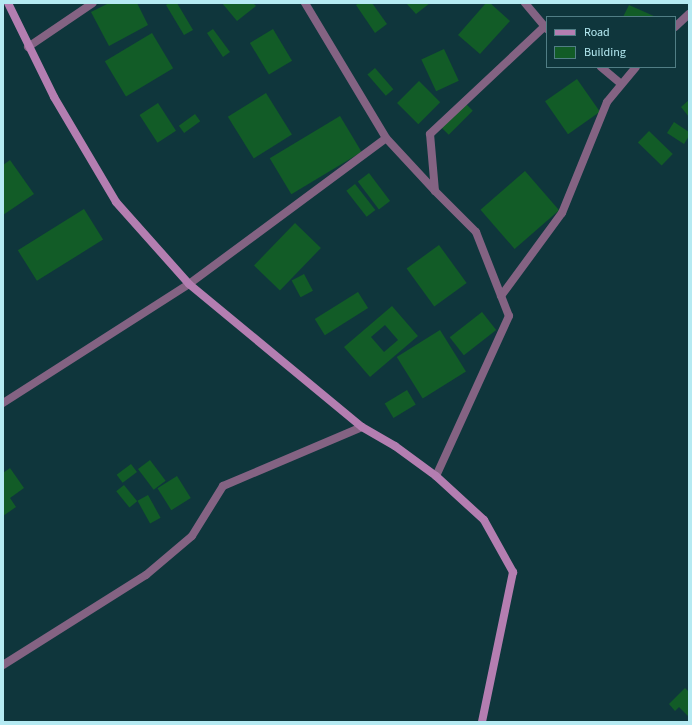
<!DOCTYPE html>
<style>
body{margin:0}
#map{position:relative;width:692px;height:725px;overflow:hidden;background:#0f363c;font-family:"Source Sans 3",sans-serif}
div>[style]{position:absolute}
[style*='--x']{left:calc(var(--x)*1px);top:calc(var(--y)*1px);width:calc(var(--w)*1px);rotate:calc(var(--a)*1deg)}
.building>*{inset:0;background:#125c27;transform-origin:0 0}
.street>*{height:8px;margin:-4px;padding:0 4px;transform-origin:4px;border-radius:4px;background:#846383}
.secondary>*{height:8px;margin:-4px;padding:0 4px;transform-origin:4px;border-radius:4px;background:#b47eb1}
span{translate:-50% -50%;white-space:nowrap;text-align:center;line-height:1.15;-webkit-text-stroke:3.5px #0f363c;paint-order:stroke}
.frame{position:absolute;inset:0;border:4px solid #b5eaf2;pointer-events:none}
.legend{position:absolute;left:546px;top:16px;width:130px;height:52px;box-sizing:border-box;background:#0f363c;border:1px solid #517e85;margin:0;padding:5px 7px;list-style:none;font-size:12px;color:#b5eaf2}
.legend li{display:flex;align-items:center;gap:8px;height:20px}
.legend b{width:20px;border:1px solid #517e85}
</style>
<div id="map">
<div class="building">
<i style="clip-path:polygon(109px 3px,137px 3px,148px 25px,109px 46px,91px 12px)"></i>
<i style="clip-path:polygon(169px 3px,177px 3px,193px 30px,184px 35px,166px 5px)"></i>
<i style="clip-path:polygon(222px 3px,253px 3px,256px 6px,237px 21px)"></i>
<i style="clip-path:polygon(359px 3px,372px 3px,387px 24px,375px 33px,356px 5px)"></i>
<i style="clip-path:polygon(406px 3px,430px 3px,416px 14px)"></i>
<i style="clip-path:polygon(486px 3px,490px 3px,510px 21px,480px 54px,458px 35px)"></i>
<i style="clip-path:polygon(629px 5px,656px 17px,623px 17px)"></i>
<i style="clip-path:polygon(213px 29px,230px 52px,223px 57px,207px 33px)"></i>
<i style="left:273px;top:29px;width:37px;height:27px;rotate:59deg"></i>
<i style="left:152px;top:33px;width:41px;height:55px;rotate:59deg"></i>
<i style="left:444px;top:49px;width:35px;height:25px;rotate:65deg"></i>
<i style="left:375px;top:68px;width:28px;height:10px;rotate:49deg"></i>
<i style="left:577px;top:79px;width:40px;height:39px;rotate:55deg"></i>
<i style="left:419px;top:81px;width:30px;height:31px;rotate:45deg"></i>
<i style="left:266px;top:93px;width:49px;height:45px;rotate:58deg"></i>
<i style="clip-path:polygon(689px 100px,689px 117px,681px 107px)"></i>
<i style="left:158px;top:103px;width:33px;height:22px;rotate:57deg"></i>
<i style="left:465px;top:103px;width:11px;height:34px;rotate:45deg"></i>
<i style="left:195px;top:114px;width:9px;height:20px;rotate:54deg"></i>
<i style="left:340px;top:116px;width:42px;height:82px;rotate:59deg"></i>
<i style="clip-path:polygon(674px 122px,689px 132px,689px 136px,684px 144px,667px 133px)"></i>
<i style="left:649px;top:131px;width:33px;height:16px;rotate:44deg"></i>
<i style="clip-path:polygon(10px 160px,34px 194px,3px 215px,3px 165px)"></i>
<i style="left:525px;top:171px;width:52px;height:59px;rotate:49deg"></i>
<i style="left:369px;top:173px;width:35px;height:14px;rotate:53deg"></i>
<i style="left:355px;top:184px;width:33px;height:11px;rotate:52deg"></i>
<i style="left:84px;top:209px;width:36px;height:78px;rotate:58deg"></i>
<i style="left:295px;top:223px;width:36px;height:59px;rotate:44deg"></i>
<i style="left:439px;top:245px;width:47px;height:40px;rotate:54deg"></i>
<i style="left:304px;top:274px;width:19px;height:14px;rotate:62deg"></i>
<i style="left:358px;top:292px;width:19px;height:51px;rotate:58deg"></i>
<i style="clip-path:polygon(evenodd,392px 306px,418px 336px,370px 377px,344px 347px,392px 306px,385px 325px,398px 340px,384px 352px,371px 337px,385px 325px)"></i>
<i style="left:482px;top:312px;width:23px;height:41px;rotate:52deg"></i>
<i style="left:440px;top:330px;width:49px;height:51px;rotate:58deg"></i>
<i style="left:407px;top:390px;width:17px;height:26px;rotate:59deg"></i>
<i style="left:150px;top:460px;width:26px;height:15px;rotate:53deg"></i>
<i style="left:131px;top:464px;width:10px;height:18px;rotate:53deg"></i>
<i style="clip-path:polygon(10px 468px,24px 488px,10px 498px,16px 507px,3px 516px,3px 473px)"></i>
<i style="left:177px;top:476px;width:26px;height:23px;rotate:58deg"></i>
<i style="left:124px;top:485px;width:21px;height:10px;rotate:51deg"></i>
<i style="left:148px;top:495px;width:26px;height:12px;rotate:61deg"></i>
<i style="clip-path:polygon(685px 688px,689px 692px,689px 717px,679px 707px,675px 711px,669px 704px)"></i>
</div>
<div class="street">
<i style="--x:305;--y:3;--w:157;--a:59"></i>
<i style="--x:386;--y:138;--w:72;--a:47.2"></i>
<i style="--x:435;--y:191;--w:58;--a:45"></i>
<i style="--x:476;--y:232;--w:90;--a:68.6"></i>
<i style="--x:509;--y:316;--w:176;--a:114.5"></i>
<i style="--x:525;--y:3;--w:34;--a:50"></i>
<i style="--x:675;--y:27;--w:19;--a:-43"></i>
<i style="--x:28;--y:47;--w:78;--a:-34.1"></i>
<i style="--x:601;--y:67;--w:26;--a:40"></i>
<i style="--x:435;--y:191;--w:57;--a:-95"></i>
<i style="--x:430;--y:134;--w:156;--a:-43.2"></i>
<i style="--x:501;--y:296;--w:103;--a:-53.7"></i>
<i style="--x:562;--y:213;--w:120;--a:-67.9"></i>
<i style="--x:607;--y:102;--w:45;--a:-50.4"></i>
<i style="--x:3;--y:403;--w:221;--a:-32.6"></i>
<i style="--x:189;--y:284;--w:245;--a:-36.5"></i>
<i style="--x:3;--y:665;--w:169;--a:-32.2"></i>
<i style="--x:146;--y:575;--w:60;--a:-40.3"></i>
<i style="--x:192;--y:536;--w:59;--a:-58.2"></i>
<i style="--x:223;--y:486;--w:151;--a:-23"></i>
</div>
<div class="secondary">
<i style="--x:8;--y:3;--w:105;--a:63.9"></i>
<i style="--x:54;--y:97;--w:122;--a:59.4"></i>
<i style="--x:116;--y:202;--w:110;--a:48.3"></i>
<i style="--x:189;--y:284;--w:224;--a:39.6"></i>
<i style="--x:362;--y:427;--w:38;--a:30"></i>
<i style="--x:395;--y:446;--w:51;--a:36.2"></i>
<i style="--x:436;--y:476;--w:65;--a:42.5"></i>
<i style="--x:484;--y:520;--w:60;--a:60.9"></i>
<i style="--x:513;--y:572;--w:153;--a:101.7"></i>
</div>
<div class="frame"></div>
<ul class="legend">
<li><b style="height:5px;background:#b47eb1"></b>Road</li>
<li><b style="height:11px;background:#125c27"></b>Building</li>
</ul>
</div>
